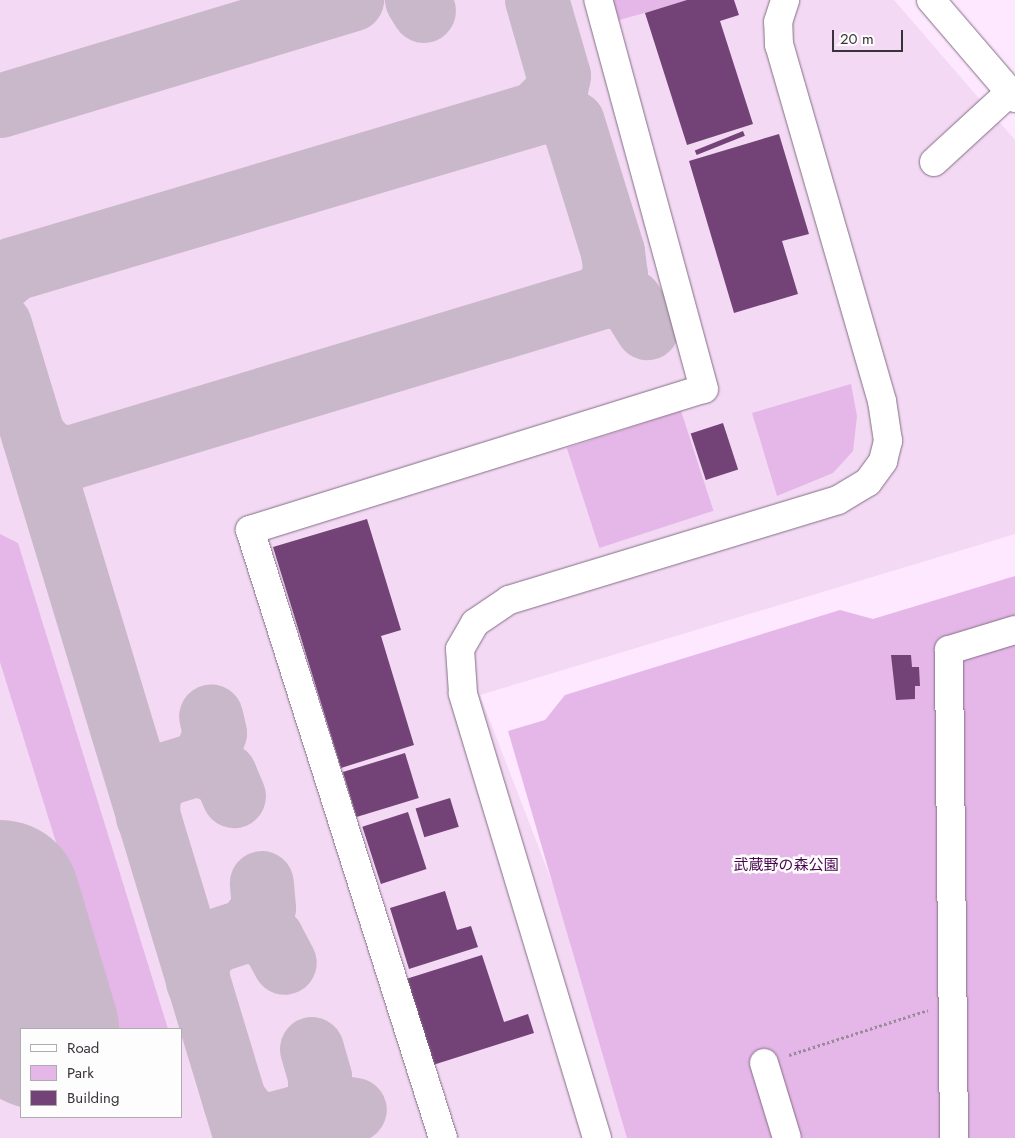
<!DOCTYPE html>
<meta charset="utf-8">
<style>
body{margin:0}
#map{position:relative;width:1015px;height:1138px;overflow:hidden;background:#fde8ff;font-family:Jost,"Noto Sans JP",sans-serif}
div>[style]{position:absolute}
[style*='--x']{left:calc(var(--x)*1px);top:calc(var(--y)*1px);width:calc(var(--w)*1px);rotate:calc(var(--a)*1deg)}
.built>*{inset:0;background:#f3d9f4}
.green>*{inset:0;background:#e5b6e8;transform-origin:0 0}
.taxiway>*{height:64px;margin:-32px;padding:0 32px;transform-origin:32px;border-radius:32px;background:#c9b8ca}
.runway>*{height:159px;margin:-79.5px;padding:0 79.5px;transform-origin:79.5px;border-radius:79.5px;background:#c9b8ca}
.building>*{inset:0;background:#734377;transform-origin:0 0}
.path>*{height:3px;margin-top:-1.5px;transform-origin:0;background:repeating-linear-gradient(90deg,#9a8b9b 0 2.5px,transparent 0 5px)}
.roads{filter:drop-shadow(0 0 1px #826f83) drop-shadow(0 0 1px #826f83)}
.minor>*{height:28px;margin:-14px;padding:0 14px;transform-origin:14px;border-radius:14px;background:#fff}
span{translate:-50% -50%;white-space:nowrap;text-align:center;line-height:1.15;-webkit-text-stroke:5px #fdfdfd;paint-order:stroke}
.park-label{font-size:15px;color:#49064f}
.legend{position:absolute;left:20px;top:1028px;width:162px;height:90px;box-sizing:border-box;background:#fdfdfd;border:1px solid #afacaf;margin:0;padding:6px 9px;list-style:none;font-size:15px;color:#3a323a}
.legend li{display:flex;align-items:center;gap:10px;height:25px}
.legend b{width:25px;border:1px solid #afacaf}
.scale{position:absolute;left:832px;top:30px;width:71px;height:22px;box-sizing:border-box;border:2px solid #3a323a;border-top:0;padding-left:6px;font-size:15px;line-height:18px;white-space:nowrap;color:#3a323a;-webkit-text-stroke:4px #fdfdfd;paint-order:stroke}
</style>
<div id="map">
<div class="built">
<i style="clip-path:polygon(evenodd,0 0,894px 0,1015px 140px,1015px 534px,480px 695px,559px 900px,628px 1138px,0 1138px,0 0,21px 1029px,181px 1029px,181px 1117px,21px 1117px,21px 1029px)"></i>
</div>
<div class="green">
<i style="clip-path:polygon(613px 0,691px 0,619px 20px)"></i>
<i style="clip-path:polygon(851px 384px,857px 416px,853px 451px,833px 473px,777px 496px,752px 413px)"></i>
<i style="left:681px;top:411px;width:105px;height:120px;rotate:72deg"></i>
<i style="clip-path:polygon(0 534px,18px 543px,168px 1029px,114px 1029px,0 662px)"></i>
<i style="clip-path:polygon(1015px 576px,1015px 1138px,627px 1138px,508px 731px,545px 720px,565px 695px,840px 610px,873px 619px)"></i>
</div>
<div class="taxiway">
<i style="--x:417;--y:0;--w:13;--a:58"></i>
<i style="--x:537;--y:0;--w:79;--a:73.9"></i>
<i style="--x:559;--y:76;--w:19;--a:102"></i>
<i style="--x:555;--y:95;--w:21;--a:135"></i>
<i style="--x:0;--y:106;--w:368;--a:-16.8"></i>
<i style="--x:0;--y:281;--w:18;--a:-41"></i>
<i style="--x:14;--y:269;--w:558;--a:-16.55"></i>
<i style="--x:549;--y:110;--w:27;--a:28"></i>
<i style="--x:573;--y:123;--w:135;--a:72.8"></i>
<i style="--x:613;--y:252;--w:23;--a:83"></i>
<i style="--x:616;--y:275;--w:26;--a:122"></i>
<i style="--x:0;--y:325;--w:849;--a:73.17"></i>
<i style="--x:34;--y:437;--w:23;--a:47"></i>
<i style="--x:50;--y:454;--w:20;--a:11"></i>
<i style="--x:70;--y:458;--w:564;--a:-16.8"></i>
<i style="--x:610;--y:295;--w:22;--a:18"></i>
<i style="--x:631;--y:302;--w:31;--a:58"></i>
<i style="--x:198;--y:764;--w:29;--a:22"></i>
<i style="--x:225;--y:775;--w:23;--a:67"></i>
<i style="--x:148;--y:817;--w:23;--a:-88"></i>
<i style="--x:149;--y:794;--w:15;--a:-58"></i>
<i style="--x:157;--y:781;--w:11;--a:-38"></i>
<i style="--x:166;--y:774;--w:34;--a:-17"></i>
<i style="--x:198;--y:764;--w:15;--a:-48"></i>
<i style="--x:208;--y:753;--w:21;--a:-71"></i>
<i style="--x:215;--y:733;--w:17;--a:-103"></i>
<i style="--x:248;--y:930;--w:27;--a:-54"></i>
<i style="--x:264;--y:908;--w:25;--a:-95"></i>
<i style="--x:198;--y:982;--w:14;--a:-94"></i>
<i style="--x:197;--y:968;--w:17;--a:-69"></i>
<i style="--x:203;--y:952;--w:16;--a:-43"></i>
<i style="--x:215;--y:941;--w:35;--a:-18"></i>
<i style="--x:248;--y:930;--w:26;--a:21"></i>
<i style="--x:272;--y:939;--w:27;--a:62"></i>
<i style="--x:235;--y:1102;--w:23;--a:50"></i>
<i style="--x:250;--y:1120;--w:17;--a:21"></i>
<i style="--x:266;--y:1126;--w:73;--a:-15"></i>
<i style="--x:337;--y:1107;--w:18;--a:9"></i>
<i style="--x:299;--y:1119;--w:21;--a:-39"></i>
<i style="--x:315;--y:1106;--w:11;--a:-63"></i>
<i style="--x:320;--y:1096;--w:19;--a:-90"></i>
<i style="--x:320;--y:1077;--w:29;--a:-106"></i>
</div>
<div class="runway">
<i style="--x:0;--y:899;--w:136;--a:73.3"></i>
</div>
<div class="building">
<i style="clip-path:polygon(687px 0,734px 0,739px 15px,720px 21px,753px 124px,687px 145px,645px 13px)"></i>
<i style="left:743px;top:131px;width:5px;height:52px;rotate:68deg"></i>
<i style="clip-path:polygon(779px 134px,809px 234px,782px 241px,798px 294px,734px 313px,689px 161px)"></i>
<i style="left:723px;top:423px;width:49px;height:34px;rotate:72deg"></i>
<i style="clip-path:polygon(367px 519px,401px 630px,381px 636px,414px 745px,341px 768px,273px 547px)"></i>
<i style="clip-path:polygon(891px 655px,911px 655px,912px 667px,919px 667px,920px 686px,915px 686px,915px 699px,896px 700px)"></i>
<i style="left:405px;top:753px;width:47px;height:65px;rotate:73deg"></i>
<i style="left:450px;top:798px;width:30px;height:36px;rotate:73deg"></i>
<i style="left:408px;top:812px;width:60px;height:48px;rotate:72deg"></i>
<i style="clip-path:polygon(445px 891px,457px 930px,471px 926px,478px 947px,409px 969px,390px 908px)"></i>
<i style="clip-path:polygon(482px 955px,504px 1022px,528px 1014px,534px 1033px,433px 1065px,406px 979px)"></i>
</div>
<div class="path">
<i style="--x:789;--y:1055;--w:146;--a:-17.9"></i>
</div>
<div class="roads">
<div class="minor">
<i style="--x:931;--y:0;--w:129;--a:49.4"></i>
<i style="--x:934;--y:162;--w:103;--a:-42.6"></i>
<i style="--x:764;--y:1063;--w:78;--a:73"></i>
<i style="--x:443;--y:1138;--w:638;--a:-107.61"></i>
<i style="--x:250;--y:530;--w:475;--a:-17.3"></i>
<i style="--x:704;--y:389;--w:403;--a:-105.2"></i>
<i style="--x:597;--y:1138;--w:465;--a:-106.8"></i>
<i style="--x:463;--y:693;--w:44;--a:-93.9"></i>
<i style="--x:460;--y:649;--w:30;--a:-60"></i>
<i style="--x:475;--y:623;--w:41;--a:-34.1"></i>
<i style="--x:509;--y:600;--w:344;--a:-16.9"></i>
<i style="--x:838;--y:500;--w:35;--a:-31"></i>
<i style="--x:868;--y:482;--w:26;--a:-54"></i>
<i style="--x:883;--y:461;--w:21;--a:-76"></i>
<i style="--x:888;--y:441;--w:40;--a:-98.5"></i>
<i style="--x:882;--y:401;--w:371;--a:-106.1"></i>
<i style="--x:779;--y:45;--w:23;--a:-92"></i>
<i style="--x:778;--y:22;--w:23;--a:-72"></i>
<i style="--x:954;--y:1138;--w:488;--a:-90.6"></i>
<i style="--x:949;--y:650;--w:69;--a:-16.9"></i>
</div>
</div>
<div class="park-label">
<span style="left:786px;top:866px">武蔵野の森公園</span>
</div>
<ul class="legend">
<li><b style="height:6px;background:#fff"></b>Road</li>
<li><b style="height:14px;background:#e5b6e8"></b>Park</li>
<li><b style="height:14px;background:#734377"></b>Building</li>
</ul>
<div class="scale">20 m</div>
</div>
